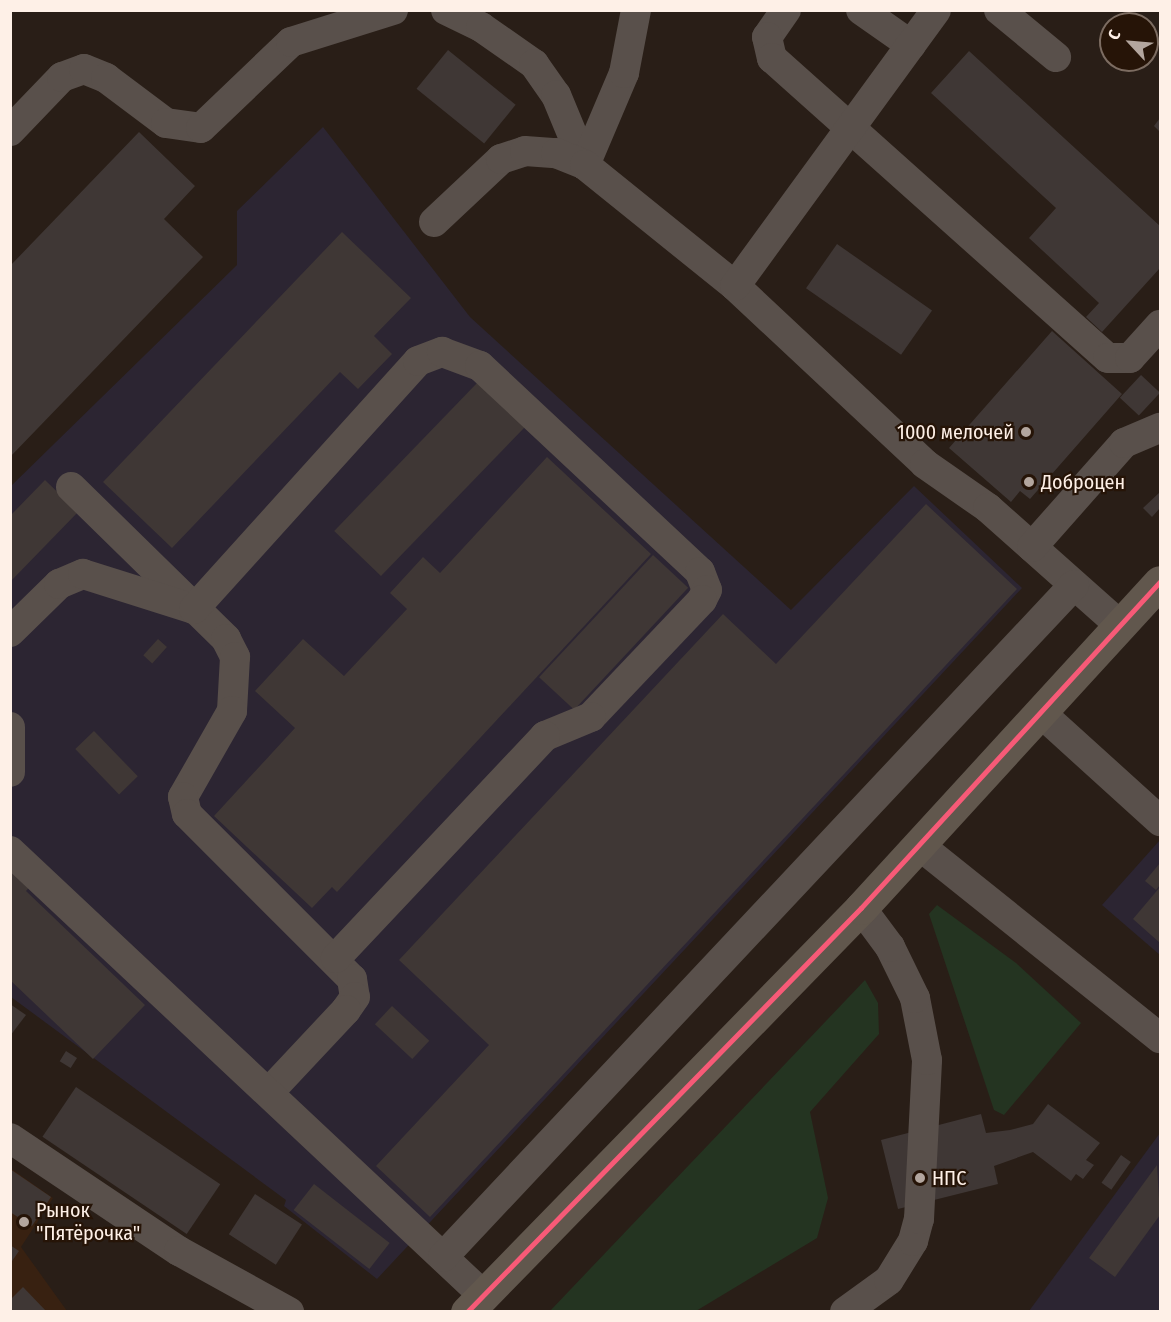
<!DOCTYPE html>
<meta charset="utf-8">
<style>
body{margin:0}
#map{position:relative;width:1171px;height:1322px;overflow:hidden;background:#291e17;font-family:"Fira Sans Condensed",sans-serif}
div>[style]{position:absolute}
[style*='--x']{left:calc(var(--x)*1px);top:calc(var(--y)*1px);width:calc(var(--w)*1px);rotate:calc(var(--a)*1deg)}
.built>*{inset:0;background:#382111}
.industrial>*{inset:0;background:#2c2532}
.green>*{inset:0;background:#243421}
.building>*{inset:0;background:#3f3735;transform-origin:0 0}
.minor>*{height:30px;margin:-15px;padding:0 15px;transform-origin:15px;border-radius:15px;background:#59504b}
.major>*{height:33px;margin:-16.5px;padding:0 16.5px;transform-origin:16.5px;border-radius:16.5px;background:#61574d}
.bus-1>*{height:4.5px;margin:-2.25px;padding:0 2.25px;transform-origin:2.25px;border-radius:2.25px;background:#f75a77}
.dots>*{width:16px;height:16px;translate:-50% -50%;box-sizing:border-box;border:3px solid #261407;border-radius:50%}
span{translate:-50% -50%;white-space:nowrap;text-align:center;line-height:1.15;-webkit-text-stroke:4.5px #261407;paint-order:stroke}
.poi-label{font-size:20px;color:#fef0e7}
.right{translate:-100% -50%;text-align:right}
.left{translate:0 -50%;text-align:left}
.frame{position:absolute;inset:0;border:12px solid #fef0e7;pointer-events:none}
.north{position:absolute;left:1099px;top:12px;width:60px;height:60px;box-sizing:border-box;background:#261407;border:2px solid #7c6c61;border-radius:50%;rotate:296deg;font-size:16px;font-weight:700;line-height:24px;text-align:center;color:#fef0e7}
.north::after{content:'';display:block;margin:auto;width:21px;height:27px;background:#b3a69e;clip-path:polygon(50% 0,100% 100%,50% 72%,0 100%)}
</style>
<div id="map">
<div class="built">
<i style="clip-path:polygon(10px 1168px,53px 1198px,21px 1247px,67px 1311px,11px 1311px)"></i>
</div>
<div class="industrial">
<i style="clip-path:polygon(323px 127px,470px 317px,791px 610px,914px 486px,1022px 588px,377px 1279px,284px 1206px,286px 1200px,11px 997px,10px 487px,237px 265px,237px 211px)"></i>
<i style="clip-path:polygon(1160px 840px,1160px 955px,1102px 905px)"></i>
<i style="clip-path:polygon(1160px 1133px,1160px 1311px,1029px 1311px)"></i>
</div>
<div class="green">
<i style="clip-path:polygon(937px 905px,1016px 963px,1081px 1023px,1004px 1115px,994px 1110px,929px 914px)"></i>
<i style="clip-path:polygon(865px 980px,878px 1003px,879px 1034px,810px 1112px,828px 1198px,817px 1238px,696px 1311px,550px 1311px)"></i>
</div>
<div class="building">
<i style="left:448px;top:50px;width:87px;height:50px;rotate:39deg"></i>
<i style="clip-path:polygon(969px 51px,1160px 226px,1160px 268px,1102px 332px,1086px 317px,1099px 303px,1029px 238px,1056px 208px,931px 93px)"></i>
<i style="clip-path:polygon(1160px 118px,1160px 132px,1154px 126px)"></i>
<i style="clip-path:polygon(139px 132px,195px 186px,164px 219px,203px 257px,10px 457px,10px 266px)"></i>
<i style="clip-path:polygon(342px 232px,411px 298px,374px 336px,392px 354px,358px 389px,340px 372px,172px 548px,103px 482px)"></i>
<i style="left:837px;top:244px;width:116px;height:54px;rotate:35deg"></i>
<i style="clip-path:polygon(1052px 331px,1122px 394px,1030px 499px,1020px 491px,1011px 502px,949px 448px)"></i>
<i style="left:1141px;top:375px;width:26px;height:31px;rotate:43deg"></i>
<i style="left:478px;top:382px;width:65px;height:207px;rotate:44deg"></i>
<i style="clip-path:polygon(547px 457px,651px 554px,337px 892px,332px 887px,312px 908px,214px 816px,295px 728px,255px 691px,303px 639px,344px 676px,407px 609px,390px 593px,423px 557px,440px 573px)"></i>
<i style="clip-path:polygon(45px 480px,78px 512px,10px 582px,10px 516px)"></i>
<i style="clip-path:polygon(1160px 492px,1160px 508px,1152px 517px,1143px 508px)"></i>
<i style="clip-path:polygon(926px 504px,1017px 589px,430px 1217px,376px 1166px,489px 1045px,399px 960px,723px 614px,776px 664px)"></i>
<i style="left:653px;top:555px;width:48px;height:167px;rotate:43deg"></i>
<i style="left:158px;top:639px;width:12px;height:22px;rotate:42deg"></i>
<i style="left:94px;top:731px;width:63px;height:26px;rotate:46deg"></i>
<i style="clip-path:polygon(1160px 863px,1160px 885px,1156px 890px,1145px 881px)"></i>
<i style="clip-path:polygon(10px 869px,33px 883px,26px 891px,145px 1005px,93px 1059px,10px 980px)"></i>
<i style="clip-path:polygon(1160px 887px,1160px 943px,1133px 919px)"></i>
<i style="clip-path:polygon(10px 1004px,26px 1015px,10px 1036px)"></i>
<i style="left:392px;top:1006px;width:51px;height:25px;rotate:43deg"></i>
<i style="left:66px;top:1051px;width:13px;height:12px;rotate:32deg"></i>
<i style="left:76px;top:1087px;width:174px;height:60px;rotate:34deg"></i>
<i style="clip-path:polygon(1048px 1104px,1100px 1143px,1086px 1160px,1094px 1165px,1083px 1179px,1076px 1174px,1071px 1181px,1033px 1152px,994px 1166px,998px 1184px,898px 1209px,881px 1140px,981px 1114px,986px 1133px,1010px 1130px,1033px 1124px)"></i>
<i style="left:1121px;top:1155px;width:12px;height:34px;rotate:35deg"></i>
<i style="clip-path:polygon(1157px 1165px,1160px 1215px,1115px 1277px,1089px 1258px)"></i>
<i style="clip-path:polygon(10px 1169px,51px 1197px,32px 1226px,10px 1212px)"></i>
<i style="left:314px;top:1184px;width:96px;height:33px;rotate:38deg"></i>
<i style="left:255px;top:1194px;width:56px;height:48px;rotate:33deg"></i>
<i style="clip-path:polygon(10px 1245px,19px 1251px,10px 1264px)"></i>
<i style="clip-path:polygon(23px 1287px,47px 1312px,10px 1312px,10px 1300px)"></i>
</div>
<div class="minor">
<i style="--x:446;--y:10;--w:39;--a:26"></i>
<i style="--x:481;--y:27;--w:65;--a:34.9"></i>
<i style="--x:534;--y:64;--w:38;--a:55"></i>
<i style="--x:556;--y:95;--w:76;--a:67.5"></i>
<i style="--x:585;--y:165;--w:100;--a:-67"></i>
<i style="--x:624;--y:73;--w:64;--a:-79.2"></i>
<i style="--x:786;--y:10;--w:33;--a:125"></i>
<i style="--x:767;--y:37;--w:22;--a:77"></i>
<i style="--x:772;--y:58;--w:450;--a:41.8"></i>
<i style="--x:1108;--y:358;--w:22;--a:0"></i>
<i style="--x:1130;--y:358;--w:45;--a:-47.7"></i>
<i style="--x:861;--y:10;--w:61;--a:35"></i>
<i style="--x:999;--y:10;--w:74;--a:39.5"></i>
<i style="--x:10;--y:131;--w:75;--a:-46.1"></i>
<i style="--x:62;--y:77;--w:23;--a:-20"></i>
<i style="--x:84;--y:69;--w:24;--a:22"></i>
<i style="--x:106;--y:78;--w:75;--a:36.9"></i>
<i style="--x:166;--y:123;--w:35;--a:8"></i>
<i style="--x:201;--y:128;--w:124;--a:-43.7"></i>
<i style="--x:291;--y:42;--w:107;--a:-17.4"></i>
<i style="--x:434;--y:222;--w:92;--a:-43.2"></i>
<i style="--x:501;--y:159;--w:25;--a:-18"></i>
<i style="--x:525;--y:151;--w:31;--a:4"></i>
<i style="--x:556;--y:153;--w:31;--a:22"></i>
<i style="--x:585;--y:165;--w:193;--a:38.9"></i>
<i style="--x:735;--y:286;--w:260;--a:43.1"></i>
<i style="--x:925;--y:464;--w:77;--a:34.9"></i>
<i style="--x:988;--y:508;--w:178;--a:41.6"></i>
<i style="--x:735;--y:286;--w:341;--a:-53.9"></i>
<i style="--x:71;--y:487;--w:217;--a:44.4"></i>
<i style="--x:226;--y:639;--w:20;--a:63"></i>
<i style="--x:235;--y:657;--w:54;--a:93.2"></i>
<i style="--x:232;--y:711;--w:99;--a:119.7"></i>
<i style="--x:183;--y:797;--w:17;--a:77"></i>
<i style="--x:187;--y:814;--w:233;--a:45"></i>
<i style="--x:352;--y:979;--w:18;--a:81"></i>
<i style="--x:355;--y:997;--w:16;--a:125"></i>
<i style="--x:346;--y:1010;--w:112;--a:133.2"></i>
<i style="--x:1032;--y:547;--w:139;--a:-48.5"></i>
<i style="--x:1124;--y:443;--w:39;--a:-23"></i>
<i style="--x:10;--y:632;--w:69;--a:-44.4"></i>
<i style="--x:59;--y:584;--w:26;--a:-23"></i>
<i style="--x:83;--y:574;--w:116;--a:17.5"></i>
<i style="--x:194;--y:609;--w:334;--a:-47.9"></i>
<i style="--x:418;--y:361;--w:26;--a:-21"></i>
<i style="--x:442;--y:352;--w:40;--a:20.2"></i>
<i style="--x:480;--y:366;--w:301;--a:43.1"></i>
<i style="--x:700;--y:572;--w:19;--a:69"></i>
<i style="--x:707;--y:590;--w:11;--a:117"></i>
<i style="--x:702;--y:600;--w:161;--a:133.5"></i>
<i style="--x:591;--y:717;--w:50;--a:157.6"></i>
<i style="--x:545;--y:736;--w:305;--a:133.3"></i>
<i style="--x:1041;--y:713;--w:161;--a:42.2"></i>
<i style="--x:10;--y:727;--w:45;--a:90"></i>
<i style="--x:919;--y:845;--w:309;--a:38.7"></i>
<i style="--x:10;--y:851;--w:650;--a:43.19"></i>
<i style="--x:10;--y:1138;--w:203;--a:33.8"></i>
<i style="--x:179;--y:1251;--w:126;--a:29"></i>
<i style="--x:443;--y:1257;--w:922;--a:-46.8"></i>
<i style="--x:845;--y:1312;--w:54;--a:-36"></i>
<i style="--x:889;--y:1280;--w:46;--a:-58.4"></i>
<i style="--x:913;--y:1241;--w:23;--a:-75"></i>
<i style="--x:919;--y:1219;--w:159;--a:-87.1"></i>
<i style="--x:927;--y:1060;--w:63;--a:-101"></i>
<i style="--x:915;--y:998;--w:57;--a:-116.1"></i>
<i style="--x:890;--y:947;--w:49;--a:-126.6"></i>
</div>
<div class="major">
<i style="--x:467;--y:1312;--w:564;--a:-45.72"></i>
<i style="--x:861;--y:908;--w:442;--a:-47.5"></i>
</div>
<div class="bus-1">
<i style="--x:467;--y:1312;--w:564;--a:-45.72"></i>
<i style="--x:861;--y:908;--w:442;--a:-47.5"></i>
</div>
<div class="dots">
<i style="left:1026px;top:432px;background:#b3a69e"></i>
<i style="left:1029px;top:482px;background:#b3a69e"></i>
<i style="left:920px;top:1178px;background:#b3a69e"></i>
<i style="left:24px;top:1222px;background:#b3a69e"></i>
</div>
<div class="poi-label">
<span class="right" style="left:1014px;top:432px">1000 мелочей</span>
<span class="left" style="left:1041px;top:482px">Доброцен</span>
<span class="left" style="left:932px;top:1178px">НПС</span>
<span class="left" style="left:36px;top:1222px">Рынок<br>"Пятёрочка"</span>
</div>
<div class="frame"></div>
<div class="north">С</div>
</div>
